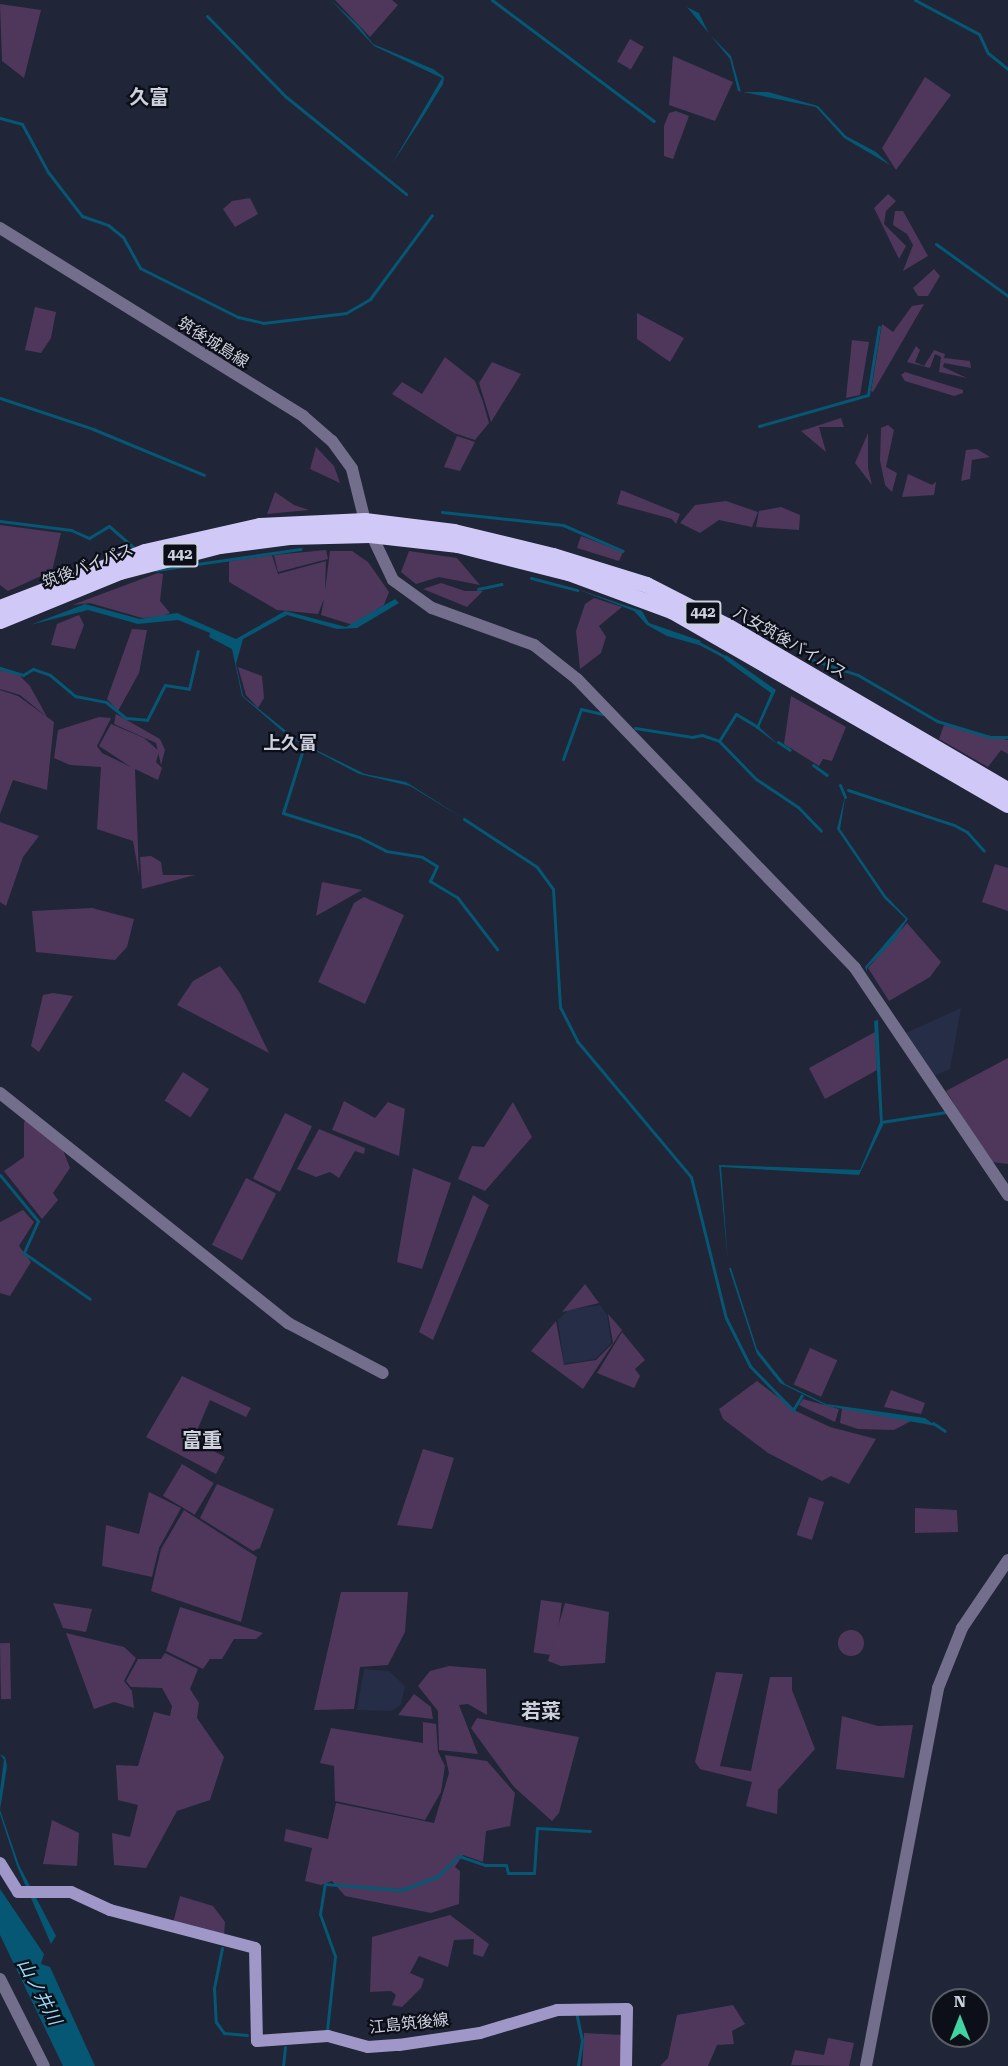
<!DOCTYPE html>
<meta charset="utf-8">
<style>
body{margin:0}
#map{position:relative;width:1008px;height:2066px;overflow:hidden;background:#202538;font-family:"Roboto Serif","Noto Sans JP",serif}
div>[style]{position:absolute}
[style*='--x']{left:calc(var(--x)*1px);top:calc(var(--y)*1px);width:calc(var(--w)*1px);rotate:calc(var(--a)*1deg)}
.built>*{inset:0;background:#262d46}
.green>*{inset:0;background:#4e375b;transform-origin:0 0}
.round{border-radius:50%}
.water>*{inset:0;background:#055773}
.stream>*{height:3px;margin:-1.5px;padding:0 1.5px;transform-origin:1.5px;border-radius:1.5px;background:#055773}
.tertiary>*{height:12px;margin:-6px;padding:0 6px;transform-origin:6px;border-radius:6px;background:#736e8c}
.secondary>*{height:12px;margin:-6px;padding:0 6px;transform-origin:6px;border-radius:6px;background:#9f97c7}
.trunk>*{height:16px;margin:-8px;padding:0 8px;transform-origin:8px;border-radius:8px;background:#d0c9f7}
span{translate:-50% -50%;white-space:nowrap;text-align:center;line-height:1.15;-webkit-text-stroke:4.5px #0c0f17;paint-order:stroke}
.shield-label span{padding:2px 4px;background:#0c0f17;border:2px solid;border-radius:4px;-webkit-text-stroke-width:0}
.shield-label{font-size:15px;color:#cdd1dd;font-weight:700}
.street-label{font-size:16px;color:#cdd1dd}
.neighbourhood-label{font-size:18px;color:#cdd1dd;font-weight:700}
.water-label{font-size:18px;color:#97d9f8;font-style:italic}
.quarter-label{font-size:20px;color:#cdd1dd;font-weight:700}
.north{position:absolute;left:930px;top:1988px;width:60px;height:60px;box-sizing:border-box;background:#0c0f17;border:2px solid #595d66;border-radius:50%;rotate:0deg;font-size:16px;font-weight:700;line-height:24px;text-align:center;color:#cdd1dd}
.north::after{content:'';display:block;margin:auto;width:21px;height:27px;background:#40d4a2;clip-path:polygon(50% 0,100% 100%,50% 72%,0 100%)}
</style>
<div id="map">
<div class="built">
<i style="clip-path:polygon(961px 1008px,950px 1069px,934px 1076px,906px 1033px)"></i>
<i style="clip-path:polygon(600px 1305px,607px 1315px,611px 1343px,595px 1359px,564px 1364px,558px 1320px,568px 1310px)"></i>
<i style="clip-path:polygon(364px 1669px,389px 1671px,405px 1686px,401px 1705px,392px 1711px,357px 1710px)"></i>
</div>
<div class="green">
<i style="clip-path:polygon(335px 0,392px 0,398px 5px,370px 37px)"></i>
<i style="clip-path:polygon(0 4px,41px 10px,24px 78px,2px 61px)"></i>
<i style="left:630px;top:39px;width:16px;height:26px;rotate:30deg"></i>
<i style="clip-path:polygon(673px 56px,733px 82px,715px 121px,669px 105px)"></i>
<i style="clip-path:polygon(925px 77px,951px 95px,896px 170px,882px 148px)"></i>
<i style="clip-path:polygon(676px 111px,689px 116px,673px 159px,664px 156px,664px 126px,669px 113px)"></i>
<i style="clip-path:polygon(888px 194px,896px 201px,886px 211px,884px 224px,906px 246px,899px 259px,874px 208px)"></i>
<i style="clip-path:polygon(250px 198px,258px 214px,235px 227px,223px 209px,232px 201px)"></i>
<i style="clip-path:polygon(895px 211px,903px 211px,928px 256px,903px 271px,913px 245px,907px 234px,893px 225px)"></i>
<i style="clip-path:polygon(934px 269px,940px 276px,928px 296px,918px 296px,913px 288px)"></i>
<i style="clip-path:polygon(924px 304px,873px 392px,871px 391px,882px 324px,893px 332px,912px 306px)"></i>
<i style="clip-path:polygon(35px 307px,56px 312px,51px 338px,41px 353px,25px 350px)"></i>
<i style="clip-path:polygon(637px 313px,684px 338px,670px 362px,637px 339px)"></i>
<i style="clip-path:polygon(852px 340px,869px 342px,860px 395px,846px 398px)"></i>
<i style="clip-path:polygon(916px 346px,920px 350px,915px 362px,924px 366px,934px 350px,945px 354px,944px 358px,970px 361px,971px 368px,944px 363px,943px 367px,967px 378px,939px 372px,941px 357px,935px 354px,930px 368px,907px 362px)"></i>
<i style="clip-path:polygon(445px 357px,475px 381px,483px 402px,489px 423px,475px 440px,454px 433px,392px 394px,402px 382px,422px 394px)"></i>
<i style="clip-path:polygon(492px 362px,521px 374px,491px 422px,479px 383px)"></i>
<i style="clip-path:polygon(905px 372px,963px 390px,963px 393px,954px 396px,905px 381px,901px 375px)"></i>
<i style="clip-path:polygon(841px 418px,844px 427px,819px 427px,826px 452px,801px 431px)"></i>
<i style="clip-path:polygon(888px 425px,894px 430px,886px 467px,897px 473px,892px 492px,885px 485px,880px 460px,881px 428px)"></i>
<i style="clip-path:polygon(868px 433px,868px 468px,872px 485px,855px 463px)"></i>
<i style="clip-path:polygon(457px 436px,475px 442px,460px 471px,444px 467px)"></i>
<i style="clip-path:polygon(316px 447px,334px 466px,340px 483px,310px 469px)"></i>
<i style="clip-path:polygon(977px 449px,990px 457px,972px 460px,970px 479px,961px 481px,966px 450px)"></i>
<i style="clip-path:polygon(908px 474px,932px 485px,936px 482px,934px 495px,902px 497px)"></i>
<i style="clip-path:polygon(621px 490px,680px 514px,676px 524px,672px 519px,617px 504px)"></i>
<i style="clip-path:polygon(275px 492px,294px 505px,309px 510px,267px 514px)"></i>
<i style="clip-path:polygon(726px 501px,758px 512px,752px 527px,719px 520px,700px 533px,680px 523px,695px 505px)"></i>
<i style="clip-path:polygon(781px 507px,800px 515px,799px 530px,756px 527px,759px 511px)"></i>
<i style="clip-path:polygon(0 525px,61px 533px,52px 571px,8px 591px,0 585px)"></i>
<i style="clip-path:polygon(581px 536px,623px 552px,619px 561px,577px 548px)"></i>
<i style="clip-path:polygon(326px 550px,328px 559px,278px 572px,274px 555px)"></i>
<i style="clip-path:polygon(330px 551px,352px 551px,368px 562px,389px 592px,384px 605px,353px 625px,321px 615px,324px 599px,318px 614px,277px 610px,229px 582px,229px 561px,272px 555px,278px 574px,326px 561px,325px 591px)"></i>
<i style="clip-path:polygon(409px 551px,457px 558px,480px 585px,439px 577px,416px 584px,401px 572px)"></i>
<i style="clip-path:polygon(158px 573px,163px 574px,160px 601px,170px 613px,161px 617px,142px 618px,90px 603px,72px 605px)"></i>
<i style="clip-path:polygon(441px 583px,465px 591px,483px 591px,467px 607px,423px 589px)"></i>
<i style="clip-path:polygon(594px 598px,622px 607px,599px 626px,606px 637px,601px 653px,580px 669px,576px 631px,585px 604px)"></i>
<i style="clip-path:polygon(79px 615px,84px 625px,75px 649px,51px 645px,57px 624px)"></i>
<i style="clip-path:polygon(132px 629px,147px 630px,139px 673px,118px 711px,107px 699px)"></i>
<i style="clip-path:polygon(238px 667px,262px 676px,264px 698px,258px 708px,246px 695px)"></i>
<i style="clip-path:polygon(0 670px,18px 674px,30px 686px,47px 717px,20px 695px,0 689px)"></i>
<i style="clip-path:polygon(0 690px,18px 696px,54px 722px,47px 790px,13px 780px,0 814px)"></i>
<i style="clip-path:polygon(791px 696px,846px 727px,832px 761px,823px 759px,819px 766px,784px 744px)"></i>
<i style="clip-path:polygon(116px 714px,160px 739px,165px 750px,161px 765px,156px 743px,114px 724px)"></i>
<i style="clip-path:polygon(99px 717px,111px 718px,97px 746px,102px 753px,131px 767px,99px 746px,111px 724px,144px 738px,159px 751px,156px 762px,162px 768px,158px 780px,135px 769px,139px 875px,133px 841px,97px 829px,101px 767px,70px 765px,54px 758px,58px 730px)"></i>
<i style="clip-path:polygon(944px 725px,1008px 740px,1008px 754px,1001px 750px,988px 767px,939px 739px)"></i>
<i style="clip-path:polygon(0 822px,39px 836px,23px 857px,6px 906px,0 902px)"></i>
<i style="clip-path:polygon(151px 856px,161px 862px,163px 875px,195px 875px,142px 889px,140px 857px)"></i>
<i style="clip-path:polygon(995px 864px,1008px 868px,1008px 911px,982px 902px)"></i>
<i style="clip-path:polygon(322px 882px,362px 890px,316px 916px)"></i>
<i style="clip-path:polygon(364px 897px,404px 915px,365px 1004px,318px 982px,354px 903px)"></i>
<i style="clip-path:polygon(92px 908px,134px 919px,127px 947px,115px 960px,36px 952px,32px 911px)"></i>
<i style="clip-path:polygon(907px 923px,941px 962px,930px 977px,889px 1001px,868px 968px)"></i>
<i style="clip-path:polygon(220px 966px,240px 993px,269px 1053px,177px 1005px,193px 981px)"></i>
<i style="clip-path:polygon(53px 993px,73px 996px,39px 1052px,31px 1046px,43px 995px)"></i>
<i style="clip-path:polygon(875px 1032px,877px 1070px,825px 1099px,809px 1068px)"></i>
<i style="clip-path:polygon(1008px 1058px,1008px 1164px,991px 1162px,946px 1091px)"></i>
<i style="left:183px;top:1072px;width:31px;height:34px;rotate:33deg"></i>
<i style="clip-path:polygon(344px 1101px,375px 1118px,388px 1102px,405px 1109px,399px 1156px,332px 1130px)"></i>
<i style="clip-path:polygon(513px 1102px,532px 1137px,485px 1191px,458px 1179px,472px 1146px,484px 1147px)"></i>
<i style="left:285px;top:1113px;width:30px;height:73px;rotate:26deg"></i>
<i style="clip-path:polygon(29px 1118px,61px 1145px,70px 1168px,53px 1193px,58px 1200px,42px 1219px,4px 1171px,24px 1157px,24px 1122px)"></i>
<i style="clip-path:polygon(319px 1129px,365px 1148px,364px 1154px,355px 1151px,339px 1178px,330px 1172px,316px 1177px,297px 1169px)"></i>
<i style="clip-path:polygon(413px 1168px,451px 1183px,422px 1269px,397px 1262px)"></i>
<i style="left:246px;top:1178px;width:34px;height:75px;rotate:27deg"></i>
<i style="clip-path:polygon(473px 1195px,489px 1205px,433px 1340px,419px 1332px)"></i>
<i style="clip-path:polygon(23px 1210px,34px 1222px,19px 1246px,31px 1262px,10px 1296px,0 1293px,0 1222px)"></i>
<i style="clip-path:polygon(585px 1284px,599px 1303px,562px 1312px)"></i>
<i style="clip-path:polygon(608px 1314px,622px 1330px,583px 1389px,531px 1351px,556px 1321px,564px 1365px,596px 1360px,613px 1343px)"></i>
<i style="clip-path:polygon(622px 1332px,645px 1360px,635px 1369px,640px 1376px,634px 1388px,597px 1373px)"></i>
<i style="left:810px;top:1348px;width:30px;height:40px;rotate:24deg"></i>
<i style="clip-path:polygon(182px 1376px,251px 1408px,246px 1417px,210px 1400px,193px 1440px,225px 1457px,216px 1474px,146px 1437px)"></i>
<i style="clip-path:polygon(757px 1381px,796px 1411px,830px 1427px,876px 1439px,849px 1484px,831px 1476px,822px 1481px,768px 1453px,723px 1419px,719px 1409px)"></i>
<i style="clip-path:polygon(891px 1390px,925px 1403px,921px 1414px,884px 1407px)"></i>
<i style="clip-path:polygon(803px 1399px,839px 1409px,835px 1422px,799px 1405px)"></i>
<i style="clip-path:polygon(842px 1408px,913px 1420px,894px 1430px,858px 1429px,840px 1423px)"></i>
<i style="clip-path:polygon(423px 1449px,454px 1458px,432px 1529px,397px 1525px)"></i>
<i style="left:182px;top:1464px;width:37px;height:37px;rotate:31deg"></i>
<i style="clip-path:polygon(217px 1484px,274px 1509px,260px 1548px,253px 1551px,200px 1518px)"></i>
<i style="clip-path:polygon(149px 1492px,181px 1508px,159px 1548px,152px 1577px,102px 1566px,106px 1525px,139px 1534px)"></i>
<i style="left:809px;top:1497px;width:16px;height:40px;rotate:18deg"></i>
<i style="clip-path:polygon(915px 1508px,957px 1510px,958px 1532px,915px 1533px)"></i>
<i style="clip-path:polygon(184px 1510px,257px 1557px,241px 1622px,151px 1591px,161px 1549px)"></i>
<i style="clip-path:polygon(341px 1592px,408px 1592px,405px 1632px,388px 1665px,360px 1667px,354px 1709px,314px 1710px)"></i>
<i style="left:541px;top:1600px;width:21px;height:53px;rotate:8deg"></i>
<i style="clip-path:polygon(53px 1603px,92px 1609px,86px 1632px,63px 1628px)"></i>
<i style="clip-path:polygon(565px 1603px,609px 1612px,605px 1663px,561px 1666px,548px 1661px)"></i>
<i style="clip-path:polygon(180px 1607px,263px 1633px,256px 1639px,234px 1639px,222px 1659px,210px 1659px,203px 1669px,166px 1651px)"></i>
<i class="round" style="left:838px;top:1630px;width:26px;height:26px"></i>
<i style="clip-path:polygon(66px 1633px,124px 1647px,136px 1658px,124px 1681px,132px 1691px,134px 1708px,114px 1702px,94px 1709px)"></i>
<i style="left:10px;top:1643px;width:56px;height:10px;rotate:89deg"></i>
<i style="clip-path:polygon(165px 1653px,198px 1669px,190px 1689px,199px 1703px,197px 1718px,224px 1757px,210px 1800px,177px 1811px,146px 1868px,114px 1865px,112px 1833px,130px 1837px,138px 1805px,118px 1800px,116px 1765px,138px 1766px,154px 1712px,170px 1716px,172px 1706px,162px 1688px,131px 1687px,126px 1681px,138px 1659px,161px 1659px)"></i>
<i style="clip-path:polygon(449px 1666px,486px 1669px,487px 1715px,468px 1704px,459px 1705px,478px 1754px,439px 1750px,438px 1711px,418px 1686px,430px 1671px)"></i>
<i style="clip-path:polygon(716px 1672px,743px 1674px,720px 1766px,751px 1771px,770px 1677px,792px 1677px,792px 1690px,815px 1749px,778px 1790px,777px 1814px,746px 1806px,752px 1782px,700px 1769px,695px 1762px)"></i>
<i style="clip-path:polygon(414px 1694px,431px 1707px,433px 1719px,398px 1715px)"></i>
<i style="clip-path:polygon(842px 1716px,878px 1726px,913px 1725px,904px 1778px,836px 1769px)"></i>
<i style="clip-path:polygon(477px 1718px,579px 1737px,559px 1813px,552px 1821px,514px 1787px,471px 1728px)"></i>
<i style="clip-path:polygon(423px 1722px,436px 1724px,438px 1752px,445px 1766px,441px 1792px,425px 1820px,335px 1801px,334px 1766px,320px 1763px,331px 1728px,423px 1743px)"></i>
<i style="clip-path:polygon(445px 1755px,487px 1761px,515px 1793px,510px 1826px,486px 1831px,483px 1862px,463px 1855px,455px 1867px,460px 1871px,459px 1904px,431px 1913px,345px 1896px,332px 1881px,321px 1885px,305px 1881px,312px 1848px,284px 1841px,286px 1829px,328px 1839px,336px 1803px,434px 1823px,449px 1773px)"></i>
<i style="clip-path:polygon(52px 1820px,79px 1833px,77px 1866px,43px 1864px)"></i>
<i style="clip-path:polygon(180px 1896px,213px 1906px,225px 1922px,224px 1936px,173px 1923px)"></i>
<i style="clip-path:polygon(450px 1915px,489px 1944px,483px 1957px,473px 1954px,474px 1939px,454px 1940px,448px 1967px,419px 1956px,410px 1973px,424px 1979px,421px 1988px,402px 2007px,392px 2005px,396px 1995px,391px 1991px,370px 1992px,372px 1937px)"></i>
<i style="clip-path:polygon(733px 2005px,745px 2024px,732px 2031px,734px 2044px,717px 2045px,708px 2066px,660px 2066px,668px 2058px,677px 2015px)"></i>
<i style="left:584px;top:2033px;width:39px;height:33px;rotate:3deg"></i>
<i style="clip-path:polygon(828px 2038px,854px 2043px,849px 2066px,791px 2065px,795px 2050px,824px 2055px)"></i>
</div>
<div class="water">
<i style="clip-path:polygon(331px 0,359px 26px,373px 44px,433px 69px,444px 77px,443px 84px,424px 115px,392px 164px,442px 78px,374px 46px)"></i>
<i style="clip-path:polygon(687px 7px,699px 13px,709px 34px,731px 56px,741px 92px,768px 92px,818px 106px,846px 136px,876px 152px,890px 165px,844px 138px,816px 107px,738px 91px,730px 59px)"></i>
<i style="clip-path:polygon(574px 588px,642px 611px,649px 623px,701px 641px,699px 645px,667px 636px,647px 625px,634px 611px)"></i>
<i style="clip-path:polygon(395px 599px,399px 603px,357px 628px,337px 629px,287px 615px,243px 639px,236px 664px,243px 696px,300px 742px,365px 774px,406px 782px,466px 820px,410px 786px,359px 774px,289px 737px,242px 696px,232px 649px,209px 637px,210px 633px,178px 620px,138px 624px,88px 610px,30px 625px,85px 604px,140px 619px,177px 613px,236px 639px,285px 611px,346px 627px)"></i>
<i style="clip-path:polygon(726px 655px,776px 690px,759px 727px,779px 745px,756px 728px,771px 693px,724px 659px)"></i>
<i style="clip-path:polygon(846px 792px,840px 829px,886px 896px,908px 919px,894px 940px,867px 968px,867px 972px,865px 967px,906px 919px,884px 898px,837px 829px)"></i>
<i style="clip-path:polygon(878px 1020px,883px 1125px,859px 1175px,721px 1167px,728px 1263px,719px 1165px,860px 1170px,880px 1122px,874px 1021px)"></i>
<i style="clip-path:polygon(729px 1268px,731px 1268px,757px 1349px,785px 1384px,826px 1404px,925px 1418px,936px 1426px,827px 1406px,780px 1383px,757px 1354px)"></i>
<i style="clip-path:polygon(0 1754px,5px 1757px,7px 1766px,0 1810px,19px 1865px,56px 1936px,51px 1944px,17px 1866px,0 1814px,0 1791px,4px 1760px)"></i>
<i style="clip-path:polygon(0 1889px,44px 1954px,41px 1964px,50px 1967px,95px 2066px,63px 2066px,0 1935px)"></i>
</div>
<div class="stream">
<i style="--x:492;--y:0;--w:202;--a:36.8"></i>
<i style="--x:915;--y:0;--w:72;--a:28"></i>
<i style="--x:979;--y:34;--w:21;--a:65"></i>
<i style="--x:988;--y:53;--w:26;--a:39"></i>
<i style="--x:207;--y:16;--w:112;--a:45.7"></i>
<i style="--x:285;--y:96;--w:156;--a:39"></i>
<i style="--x:0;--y:118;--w:23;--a:15"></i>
<i style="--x:22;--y:124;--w:55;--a:61.6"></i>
<i style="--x:48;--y:172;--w:56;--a:52.3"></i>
<i style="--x:82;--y:216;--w:28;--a:19"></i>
<i style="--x:108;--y:225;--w:19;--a:39"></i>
<i style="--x:123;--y:237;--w:35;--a:61"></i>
<i style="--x:140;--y:268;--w:110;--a:26.6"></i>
<i style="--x:238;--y:317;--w:26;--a:13"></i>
<i style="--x:263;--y:323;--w:84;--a:-6.9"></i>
<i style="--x:346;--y:313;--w:28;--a:-30"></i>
<i style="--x:370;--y:299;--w:104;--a:-53.6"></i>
<i style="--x:936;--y:244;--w:89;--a:35.8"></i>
<i style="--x:0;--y:398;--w:98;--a:18.4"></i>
<i style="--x:93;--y:429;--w:120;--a:22.5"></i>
<i style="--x:759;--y:426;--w:113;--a:-15.9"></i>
<i style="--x:868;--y:395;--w:69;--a:-80.8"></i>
<i style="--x:442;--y:512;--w:122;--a:6.1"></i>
<i style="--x:563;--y:525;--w:65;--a:23.4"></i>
<i style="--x:0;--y:521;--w:72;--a:7.2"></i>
<i style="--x:71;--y:530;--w:20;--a:24"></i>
<i style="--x:89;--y:538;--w:23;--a:-31"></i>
<i style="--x:109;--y:526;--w:37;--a:41"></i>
<i style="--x:156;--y:570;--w:146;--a:-8.3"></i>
<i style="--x:531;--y:578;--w:48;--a:14.6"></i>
<i style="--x:478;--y:589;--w:24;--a:-12"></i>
<i style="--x:699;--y:643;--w:32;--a:28"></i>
<i style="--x:810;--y:659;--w:51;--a:18.4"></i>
<i style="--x:858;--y:675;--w:91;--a:30.2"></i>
<i style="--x:937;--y:721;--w:55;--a:16.8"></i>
<i style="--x:990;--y:737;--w:18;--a:0"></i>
<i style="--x:0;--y:668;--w:24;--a:17"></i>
<i style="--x:23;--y:675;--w:12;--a:-31"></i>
<i style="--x:33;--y:669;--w:18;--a:19"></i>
<i style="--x:50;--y:675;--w:33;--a:40"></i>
<i style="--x:75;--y:696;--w:32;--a:11"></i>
<i style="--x:106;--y:702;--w:26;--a:39"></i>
<i style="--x:126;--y:718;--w:21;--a:5"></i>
<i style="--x:147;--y:720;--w:39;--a:-63"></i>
<i style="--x:165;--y:685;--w:24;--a:9"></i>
<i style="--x:189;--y:689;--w:39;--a:-77"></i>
<i style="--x:635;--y:728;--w:58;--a:9"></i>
<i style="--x:692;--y:737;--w:10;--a:-11"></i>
<i style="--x:702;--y:735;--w:18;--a:19"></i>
<i style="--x:719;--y:741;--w:53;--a:45.8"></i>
<i style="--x:756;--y:779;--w:50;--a:33.7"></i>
<i style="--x:798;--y:807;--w:33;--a:46"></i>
<i style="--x:719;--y:741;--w:32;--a:-58"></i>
<i style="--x:736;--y:714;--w:26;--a:31"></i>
<i style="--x:778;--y:742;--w:14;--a:34"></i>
<i style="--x:304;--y:746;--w:70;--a:107.4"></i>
<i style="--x:283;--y:813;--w:80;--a:17.5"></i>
<i style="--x:359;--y:837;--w:30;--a:27"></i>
<i style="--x:386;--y:851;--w:36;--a:9"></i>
<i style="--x:422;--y:857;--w:17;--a:31"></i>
<i style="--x:437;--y:866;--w:17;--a:115"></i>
<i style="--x:430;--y:881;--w:31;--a:31"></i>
<i style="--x:457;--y:897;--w:66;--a:52.4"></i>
<i style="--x:563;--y:759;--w:53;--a:-70.2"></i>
<i style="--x:581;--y:709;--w:23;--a:13"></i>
<i style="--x:813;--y:765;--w:17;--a:36"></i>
<i style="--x:840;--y:785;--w:13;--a:67"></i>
<i style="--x:848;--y:790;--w:112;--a:18.3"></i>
<i style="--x:954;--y:825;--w:15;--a:28"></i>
<i style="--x:967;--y:832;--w:25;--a:48"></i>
<i style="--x:464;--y:819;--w:87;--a:33.3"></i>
<i style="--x:537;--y:867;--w:27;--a:54"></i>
<i style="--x:553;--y:889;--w:118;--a:86.6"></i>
<i style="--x:560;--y:1007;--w:38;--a:63"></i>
<i style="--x:577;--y:1041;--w:177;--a:50"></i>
<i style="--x:691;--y:1177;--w:145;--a:76.1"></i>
<i style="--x:726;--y:1318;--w:54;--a:63.4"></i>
<i style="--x:750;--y:1366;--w:62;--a:45.7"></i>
<i style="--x:793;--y:1410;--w:17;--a:-59"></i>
<i style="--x:881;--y:1122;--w:66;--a:-8.7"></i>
<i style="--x:0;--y:1175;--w:60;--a:50.4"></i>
<i style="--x:38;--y:1221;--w:35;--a:114"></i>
<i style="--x:24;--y:1253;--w:80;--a:34.9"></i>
<i style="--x:933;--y:1423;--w:14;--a:34"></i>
<i style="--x:222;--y:1948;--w:41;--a:101.3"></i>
<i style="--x:214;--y:1988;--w:34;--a:87"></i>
<i style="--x:216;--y:2022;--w:14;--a:54"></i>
<i style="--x:224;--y:2033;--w:23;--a:5"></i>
<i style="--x:576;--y:2012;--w:29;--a:78"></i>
<i style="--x:582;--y:2040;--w:26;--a:99"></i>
<i style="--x:327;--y:2030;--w:74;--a:-83.8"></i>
<i style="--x:335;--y:1956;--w:45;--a:-109.7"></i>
<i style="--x:320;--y:1914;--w:30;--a:-81"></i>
<i style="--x:325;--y:1884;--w:77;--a:4.5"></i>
<i style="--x:402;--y:1890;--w:39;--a:-21"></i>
<i style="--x:438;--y:1876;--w:29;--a:-44"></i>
<i style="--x:459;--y:1856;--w:28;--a:19"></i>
<i style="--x:485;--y:1865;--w:21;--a:0"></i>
<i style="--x:506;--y:1865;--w:8;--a:76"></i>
<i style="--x:508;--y:1873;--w:26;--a:0"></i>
<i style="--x:534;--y:1873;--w:45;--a:-86.2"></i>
<i style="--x:537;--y:1828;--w:53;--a:3.2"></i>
<i style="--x:283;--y:2066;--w:19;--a:-84"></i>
</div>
<div class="tertiary">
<i style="--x:0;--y:228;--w:357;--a:31.8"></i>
<i style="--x:303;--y:416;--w:38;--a:41"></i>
<i style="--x:332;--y:441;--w:34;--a:54"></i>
<i style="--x:352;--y:469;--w:54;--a:76"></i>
<i style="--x:365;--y:521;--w:65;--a:64.6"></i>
<i style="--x:393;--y:580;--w:48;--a:35.7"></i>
<i style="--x:432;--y:608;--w:109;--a:19.9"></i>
<i style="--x:534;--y:645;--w:55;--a:38.3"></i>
<i style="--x:577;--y:679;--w:401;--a:46.1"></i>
<i style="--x:855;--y:968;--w:274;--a:56"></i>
<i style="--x:0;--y:1093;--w:369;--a:38.6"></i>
<i style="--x:288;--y:1323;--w:107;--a:27.8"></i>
<i style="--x:0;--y:1979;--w:97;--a:63.2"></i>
<i style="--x:866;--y:2066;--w:385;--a:-79.2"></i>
<i style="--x:938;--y:1688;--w:65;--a:-68.2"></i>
<i style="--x:962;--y:1628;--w:82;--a:-55.9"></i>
</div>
<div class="secondary">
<i style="--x:0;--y:1863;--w:34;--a:58"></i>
<i style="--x:18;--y:1892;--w:53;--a:0"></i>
<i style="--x:71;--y:1892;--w:43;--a:24.8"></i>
<i style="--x:110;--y:1910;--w:150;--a:14.7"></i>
<i style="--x:255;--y:1948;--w:93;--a:88.8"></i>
<i style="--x:257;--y:2041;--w:71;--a:-4"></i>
<i style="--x:328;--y:2036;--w:41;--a:15.4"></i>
<i style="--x:368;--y:2047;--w:31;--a:-4"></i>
<i style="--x:399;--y:2045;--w:82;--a:-8.4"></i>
<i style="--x:480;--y:2033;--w:80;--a:-16.6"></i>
<i style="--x:557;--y:2010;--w:70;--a:-0.8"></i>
<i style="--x:627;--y:2009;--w:57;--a:91"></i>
</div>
<div class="trunk">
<i style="--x:0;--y:608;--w:155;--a:-21.1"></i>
<i style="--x:145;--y:552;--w:118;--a:-12.7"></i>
<i style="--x:260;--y:526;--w:105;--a:-2.7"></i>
<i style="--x:365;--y:521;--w:90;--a:7"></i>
<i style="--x:454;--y:532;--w:102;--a:13.6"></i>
<i style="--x:553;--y:556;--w:98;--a:17.1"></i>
<i style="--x:647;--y:585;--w:90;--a:27.1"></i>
<i style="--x:727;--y:626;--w:325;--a:30.3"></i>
<i style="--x:0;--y:621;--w:130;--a:-22.2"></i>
<i style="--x:120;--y:572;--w:103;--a:-14.6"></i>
<i style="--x:220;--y:546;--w:70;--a:-7.4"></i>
<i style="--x:289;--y:537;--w:81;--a:-1.4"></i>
<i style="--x:370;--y:535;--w:89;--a:6.5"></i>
<i style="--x:458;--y:545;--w:114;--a:14.2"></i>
<i style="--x:569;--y:573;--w:110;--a:20.3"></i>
<i style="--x:672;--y:611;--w:388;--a:30"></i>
</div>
<div class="shield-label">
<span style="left:180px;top:555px">442</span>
<span style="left:703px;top:613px">442</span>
</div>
<div class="street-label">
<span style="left:213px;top:343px;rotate:32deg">筑後城島線</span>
<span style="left:88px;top:566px;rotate:-21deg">筑後バイパス</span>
<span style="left:790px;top:643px;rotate:30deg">八女筑後バイパス</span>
<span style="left:409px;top:2024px;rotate:-6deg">江島筑後線</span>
</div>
<div class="neighbourhood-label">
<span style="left:290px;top:743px">上久富</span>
</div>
<div class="water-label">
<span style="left:39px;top:1992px;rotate:62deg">山ノ井川</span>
</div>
<div class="quarter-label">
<span style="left:149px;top:97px">久富</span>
<span style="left:202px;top:1440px">富重</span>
<span style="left:541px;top:1711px">若菜</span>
</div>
<div class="north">N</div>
</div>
